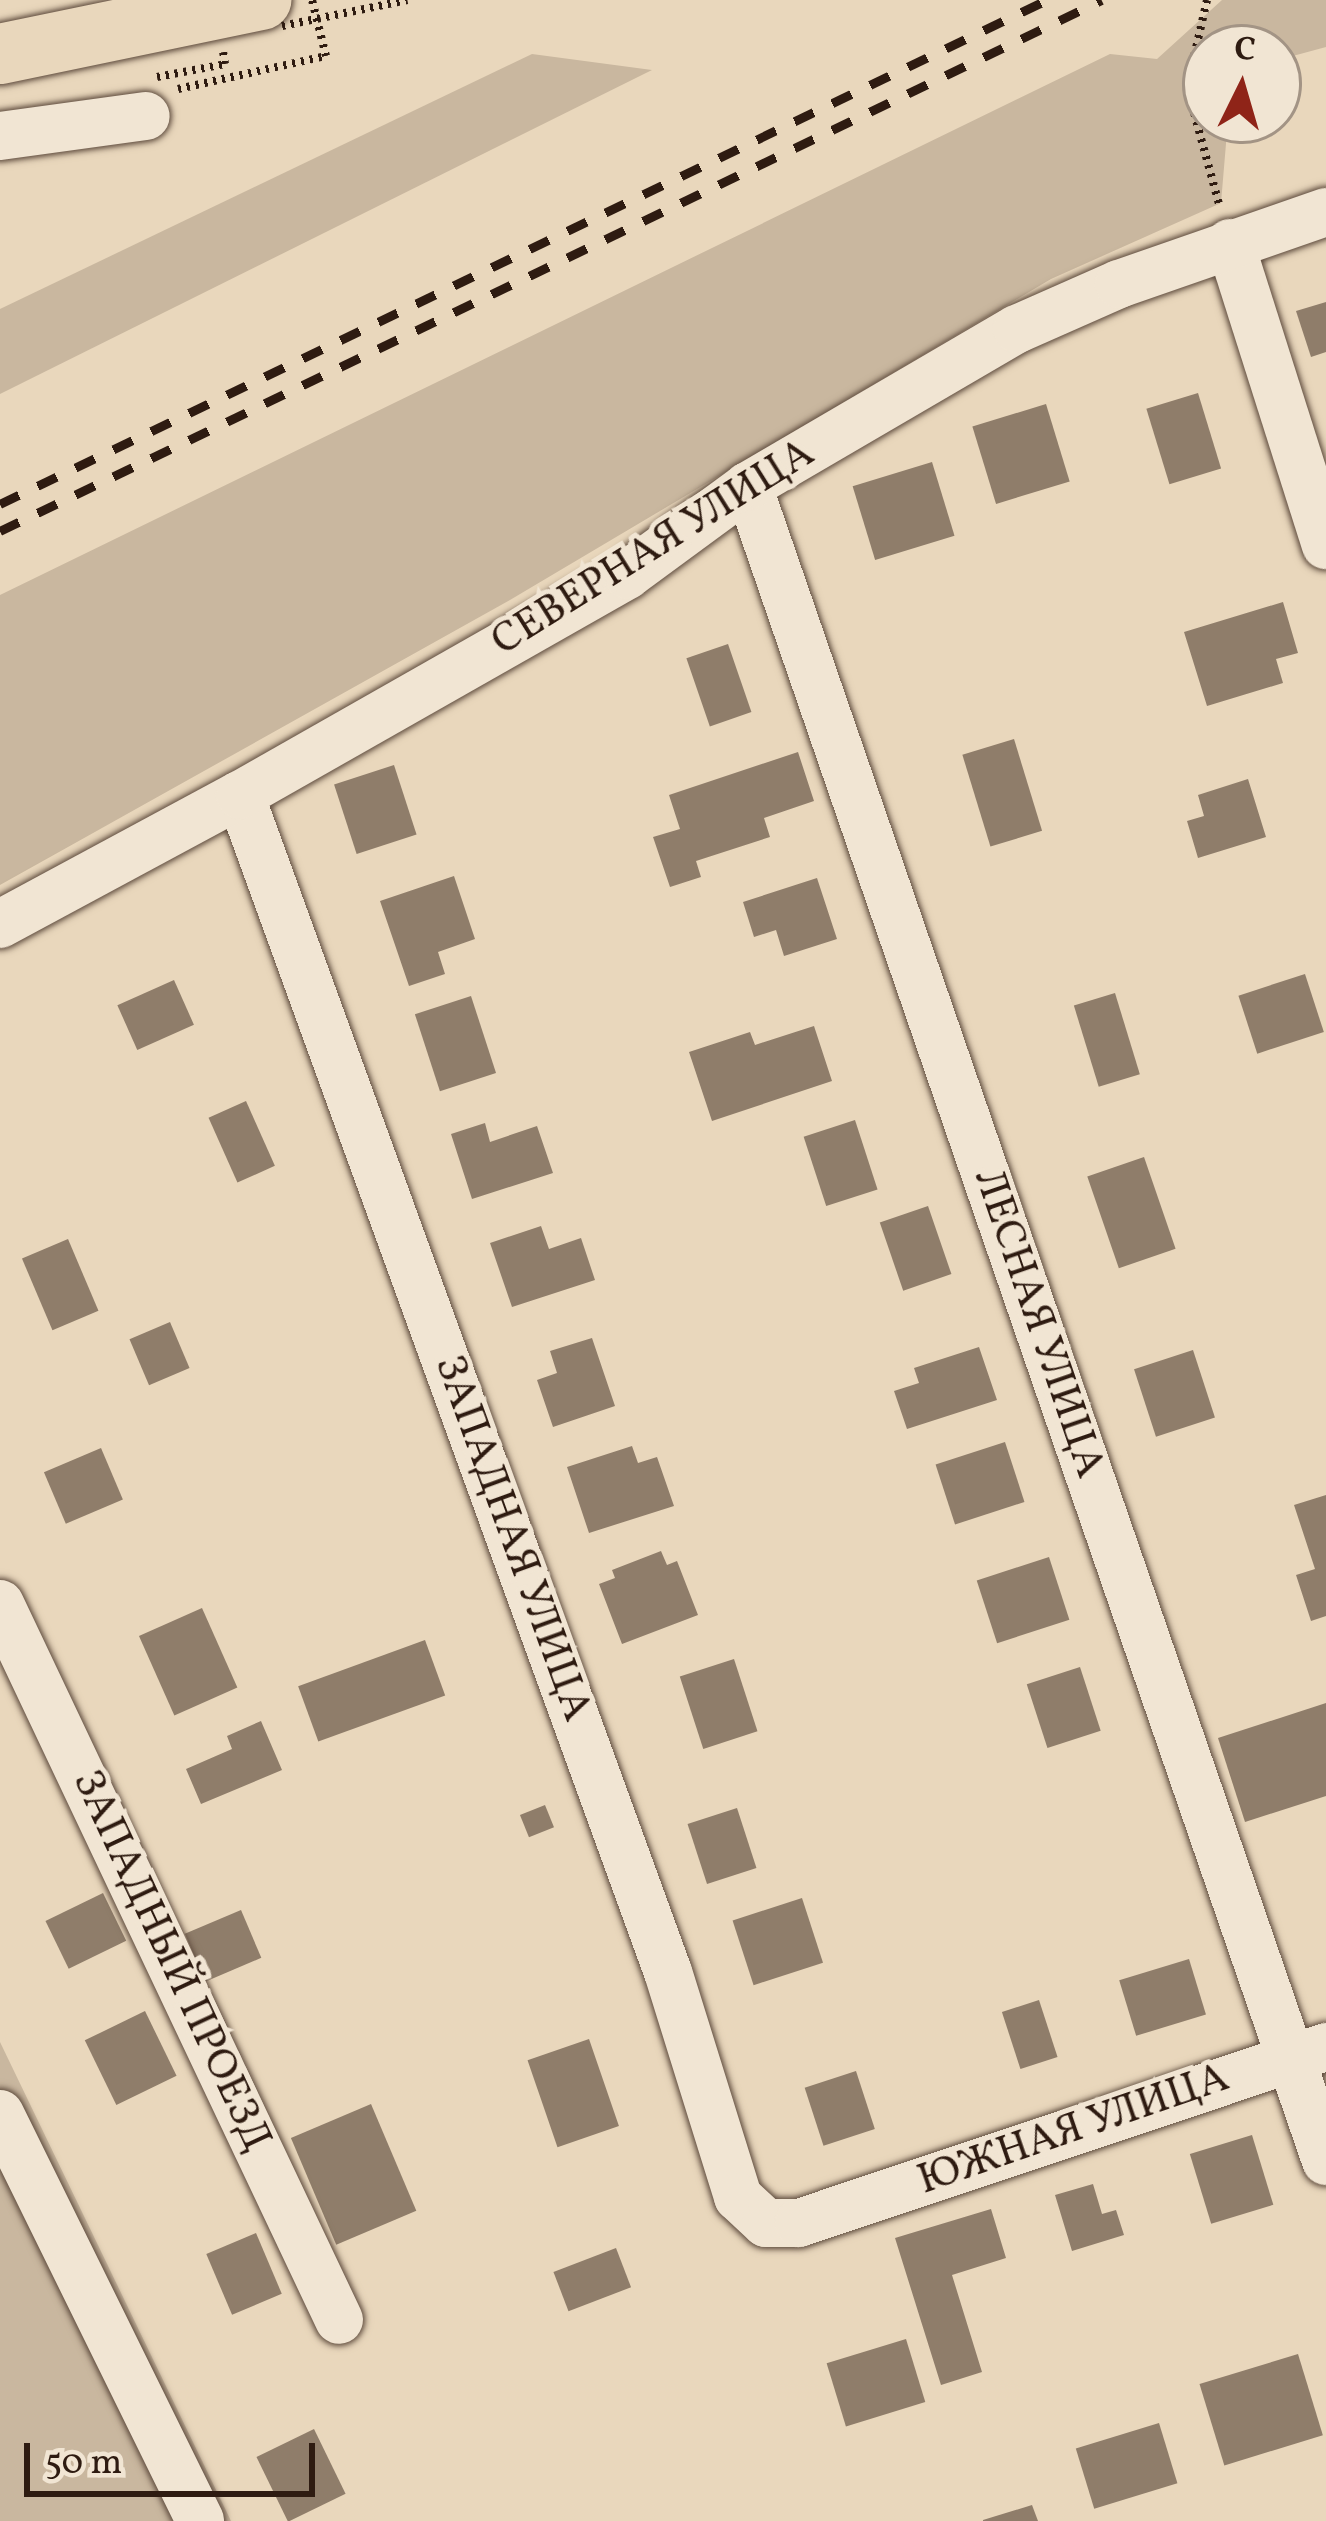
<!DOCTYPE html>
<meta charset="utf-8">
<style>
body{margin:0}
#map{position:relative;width:1326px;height:2521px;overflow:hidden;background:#e9d7bc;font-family:Vollkorn,serif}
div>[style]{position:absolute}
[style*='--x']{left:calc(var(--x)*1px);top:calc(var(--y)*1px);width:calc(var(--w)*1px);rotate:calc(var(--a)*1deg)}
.green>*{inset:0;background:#c9b79f}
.building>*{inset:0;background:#8f7d6a;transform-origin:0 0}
.path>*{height:8px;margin-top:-4px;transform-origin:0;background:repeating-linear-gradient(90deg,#2e1b11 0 3px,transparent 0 9px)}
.roads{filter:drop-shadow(0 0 3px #5d4a3c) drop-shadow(0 0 3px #5d4a3c)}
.minor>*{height:48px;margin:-24px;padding:0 24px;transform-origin:24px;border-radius:24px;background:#f1e5d3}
.major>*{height:60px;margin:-30px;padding:0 30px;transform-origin:30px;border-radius:30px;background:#e9d7bc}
.rail>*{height:9px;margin-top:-4.5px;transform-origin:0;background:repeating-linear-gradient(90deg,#2e1b11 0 21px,transparent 0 42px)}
.path-bridge>*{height:8px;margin-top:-4px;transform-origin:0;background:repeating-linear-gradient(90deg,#2e1b11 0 3px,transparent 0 9px)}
span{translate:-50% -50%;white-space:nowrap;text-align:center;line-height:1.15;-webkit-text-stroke:10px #f1e5d3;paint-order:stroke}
.street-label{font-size:42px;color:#2e1b11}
.north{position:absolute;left:1182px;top:24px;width:120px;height:120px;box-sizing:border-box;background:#f1e5d3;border:3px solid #a39485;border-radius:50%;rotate:5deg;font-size:33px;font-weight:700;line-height:48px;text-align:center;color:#2e1b11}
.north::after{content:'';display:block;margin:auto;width:42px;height:54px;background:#8f2418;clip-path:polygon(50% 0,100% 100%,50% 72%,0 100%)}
.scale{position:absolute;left:24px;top:2443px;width:291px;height:54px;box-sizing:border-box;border:6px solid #2e1b11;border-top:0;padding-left:15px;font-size:36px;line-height:42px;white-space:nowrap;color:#2e1b11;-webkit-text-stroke:9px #f1e5d3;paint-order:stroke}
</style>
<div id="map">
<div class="green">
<i style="clip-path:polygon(1222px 0,1326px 0,1326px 47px,1278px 60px,1278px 48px,1206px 48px,1206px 120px,1228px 120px,1221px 203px,1051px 279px,510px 600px,0 885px,0 595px,1110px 54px,1157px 59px)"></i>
<i style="clip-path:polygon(532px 54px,652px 70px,0 394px,0 309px)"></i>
<i style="clip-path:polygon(0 2042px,231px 2521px,0 2521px)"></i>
</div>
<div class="building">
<i style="clip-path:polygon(1326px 302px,1326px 352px,1311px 357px,1296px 311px)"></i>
<i style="left:1198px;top:393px;width:79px;height:54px;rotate:73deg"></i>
<i style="left:1046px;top:404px;width:81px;height:77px;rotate:73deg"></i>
<i style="left:932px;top:462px;width:77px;height:83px;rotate:73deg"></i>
<i style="clip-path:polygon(1283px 602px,1298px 653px,1276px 659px,1283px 683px,1207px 706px,1184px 632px)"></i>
<i style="left:728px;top:644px;width:72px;height:44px;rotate:71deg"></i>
<i style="left:1014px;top:739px;width:96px;height:54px;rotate:73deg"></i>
<i style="clip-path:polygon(798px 752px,814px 801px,764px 818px,770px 837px,696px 861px,701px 877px,670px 887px,653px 837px,680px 829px,669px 795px)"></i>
<i style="left:394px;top:765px;width:73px;height:63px;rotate:72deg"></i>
<i style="clip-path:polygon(1248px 779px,1266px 837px,1198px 858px,1187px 821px,1204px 816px,1198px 795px)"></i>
<i style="clip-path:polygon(454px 876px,475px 939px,438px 952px,445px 974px,409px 986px,380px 901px)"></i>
<i style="clip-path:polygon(817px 878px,837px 939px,784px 956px,776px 930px,754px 937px,743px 902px)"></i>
<i style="left:1305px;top:974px;width:61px;height:70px;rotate:72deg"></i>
<i style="left:174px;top:980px;width:49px;height:62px;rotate:66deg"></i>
<i style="left:1115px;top:993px;width:85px;height:43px;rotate:73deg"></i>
<i style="left:471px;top:996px;width:81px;height:59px;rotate:72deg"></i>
<i style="clip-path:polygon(814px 1026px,832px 1081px,712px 1121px,689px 1052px,750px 1032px,755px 1045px)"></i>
<i style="left:246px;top:1101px;width:71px;height:41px;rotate:66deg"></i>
<i style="left:855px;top:1120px;width:73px;height:54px;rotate:72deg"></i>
<i style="clip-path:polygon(485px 1123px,490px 1142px,537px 1126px,553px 1173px,472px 1199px,451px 1134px)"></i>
<i style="left:1144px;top:1157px;width:97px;height:60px;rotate:71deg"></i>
<i style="left:928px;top:1206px;width:72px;height:51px;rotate:71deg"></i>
<i style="clip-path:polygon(541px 1226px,549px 1249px,581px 1238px,595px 1280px,512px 1307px,490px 1243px)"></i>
<i style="left:68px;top:1239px;width:78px;height:50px;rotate:67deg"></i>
<i style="left:170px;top:1322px;width:50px;height:44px;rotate:67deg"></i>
<i style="clip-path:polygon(592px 1338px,615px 1406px,553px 1427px,537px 1380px,557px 1373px,550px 1351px)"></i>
<i style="clip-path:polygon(979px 1347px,997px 1400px,907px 1429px,894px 1391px,919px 1383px,914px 1368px)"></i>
<i style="left:1193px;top:1350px;width:71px;height:62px;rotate:72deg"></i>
<i style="left:1005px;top:1442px;width:63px;height:73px;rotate:72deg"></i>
<i style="clip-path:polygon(632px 1446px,638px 1463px,657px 1457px,674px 1506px,589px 1533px,567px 1467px)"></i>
<i style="left:101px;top:1448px;width:56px;height:62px;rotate:67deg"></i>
<i style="clip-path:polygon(1326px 1495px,1326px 1616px,1311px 1621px,1296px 1575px,1315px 1569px,1294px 1505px)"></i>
<i style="clip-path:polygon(661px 1551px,667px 1565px,677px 1561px,698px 1615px,622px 1644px,599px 1584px,615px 1578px,612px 1570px)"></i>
<i style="left:1049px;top:1557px;width:66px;height:76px;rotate:72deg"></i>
<i style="left:202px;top:1608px;width:87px;height:69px;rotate:66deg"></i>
<i style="left:425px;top:1640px;width:59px;height:135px;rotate:70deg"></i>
<i style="left:734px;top:1659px;width:76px;height:57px;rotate:72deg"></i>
<i style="left:1080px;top:1667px;width:67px;height:56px;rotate:72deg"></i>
<i style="clip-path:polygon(1326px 1703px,1326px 1796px,1245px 1822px,1218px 1738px)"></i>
<i style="clip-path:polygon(261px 1721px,282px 1770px,201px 1804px,186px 1769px,232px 1749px,227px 1736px)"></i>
<i style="left:545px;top:1805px;width:24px;height:27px;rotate:68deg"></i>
<i style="left:737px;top:1808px;width:63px;height:52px;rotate:72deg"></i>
<i style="left:103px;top:1893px;width:53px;height:64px;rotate:64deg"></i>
<i style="left:802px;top:1898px;width:68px;height:73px;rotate:72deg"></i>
<i style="left:241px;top:1910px;width:52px;height:61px;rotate:67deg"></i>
<i style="left:1189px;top:1959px;width:58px;height:73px;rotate:73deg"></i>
<i style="left:1039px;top:2000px;width:60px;height:39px;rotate:72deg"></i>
<i style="left:145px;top:2011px;width:72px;height:67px;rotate:64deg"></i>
<i style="left:589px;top:2039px;width:92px;height:65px;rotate:71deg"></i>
<i style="left:856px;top:2071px;width:61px;height:54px;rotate:72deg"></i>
<i style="left:371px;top:2104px;width:116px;height:87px;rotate:67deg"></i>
<i style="left:1252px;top:2135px;width:73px;height:65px;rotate:73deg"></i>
<i style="clip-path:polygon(1093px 2184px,1102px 2214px,1116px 2210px,1124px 2235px,1072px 2251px,1055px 2195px)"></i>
<i style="clip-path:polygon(991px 2209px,1006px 2258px,952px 2275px,982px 2372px,941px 2385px,895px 2238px)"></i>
<i style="left:256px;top:2233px;width:66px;height:54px;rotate:67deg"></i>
<i style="left:616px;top:2248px;width:42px;height:67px;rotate:69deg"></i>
<i style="left:906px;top:2339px;width:66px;height:83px;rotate:73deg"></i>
<i style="left:1298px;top:2354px;width:85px;height:103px;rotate:73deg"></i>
<i style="left:1159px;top:2423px;width:63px;height:87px;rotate:73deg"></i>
<i style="left:314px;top:2429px;width:72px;height:64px;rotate:64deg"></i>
<i style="clip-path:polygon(1032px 2505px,1038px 2521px,983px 2521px,983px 2520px)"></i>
</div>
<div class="path">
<i style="--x:1207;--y:0;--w:89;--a:102.9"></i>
<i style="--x:1187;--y:87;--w:125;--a:74.7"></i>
<i style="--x:157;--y:77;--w:69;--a:-10.8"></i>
<i style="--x:225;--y:64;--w:12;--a:-99"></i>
<i style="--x:178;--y:89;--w:152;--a:-12.6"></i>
<i style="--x:326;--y:56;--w:58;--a:-104"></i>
</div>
<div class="roads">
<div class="minor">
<i style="--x:0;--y:136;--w:147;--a:-7.8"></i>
<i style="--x:1230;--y:243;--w:317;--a:72.4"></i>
<i style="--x:748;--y:486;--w:1772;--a:70.96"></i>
<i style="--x:240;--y:795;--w:1252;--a:70.02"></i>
<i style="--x:668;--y:1972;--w:236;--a:72.7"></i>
<i style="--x:738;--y:2197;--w:38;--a:43"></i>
<i style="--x:766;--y:2223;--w:33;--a:0"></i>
<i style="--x:799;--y:2223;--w:556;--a:-18.47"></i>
<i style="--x:0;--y:924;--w:272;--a:-28.3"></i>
<i style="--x:240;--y:795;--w:445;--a:-29.6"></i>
<i style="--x:627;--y:575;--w:150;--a:-36.3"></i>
<i style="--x:748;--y:486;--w:311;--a:-30.3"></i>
<i style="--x:1017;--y:329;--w:111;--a:-23.8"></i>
<i style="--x:1119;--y:284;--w:219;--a:-19.2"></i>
<i style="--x:0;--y:1604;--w:792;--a:64.66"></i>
<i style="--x:0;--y:2114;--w:453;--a:63.8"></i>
</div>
<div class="major">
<i style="--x:0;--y:54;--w:267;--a:-11.7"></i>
</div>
</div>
<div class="rail">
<i style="--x:0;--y:504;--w:1162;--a:-25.71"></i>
<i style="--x:0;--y:531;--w:1223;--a:-25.73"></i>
</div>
<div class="path-bridge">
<i style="--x:282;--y:26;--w:128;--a:-11.7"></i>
</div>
<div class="street-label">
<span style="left:654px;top:549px;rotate:-32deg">СЕВЕРНАЯ УЛИЦА</span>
<span style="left:1037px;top:1324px;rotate:71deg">ЛЕСНАЯ УЛИЦА</span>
<span style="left:511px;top:1539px;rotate:70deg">ЗАПАДНАЯ УЛИЦА</span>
<span style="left:170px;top:1962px;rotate:65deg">ЗАПАДНЫЙ ПРОЕЗД</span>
<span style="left:1074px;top:2131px;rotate:-19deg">ЮЖНАЯ УЛИЦА</span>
</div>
<div class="north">С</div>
<div class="scale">50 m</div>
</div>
